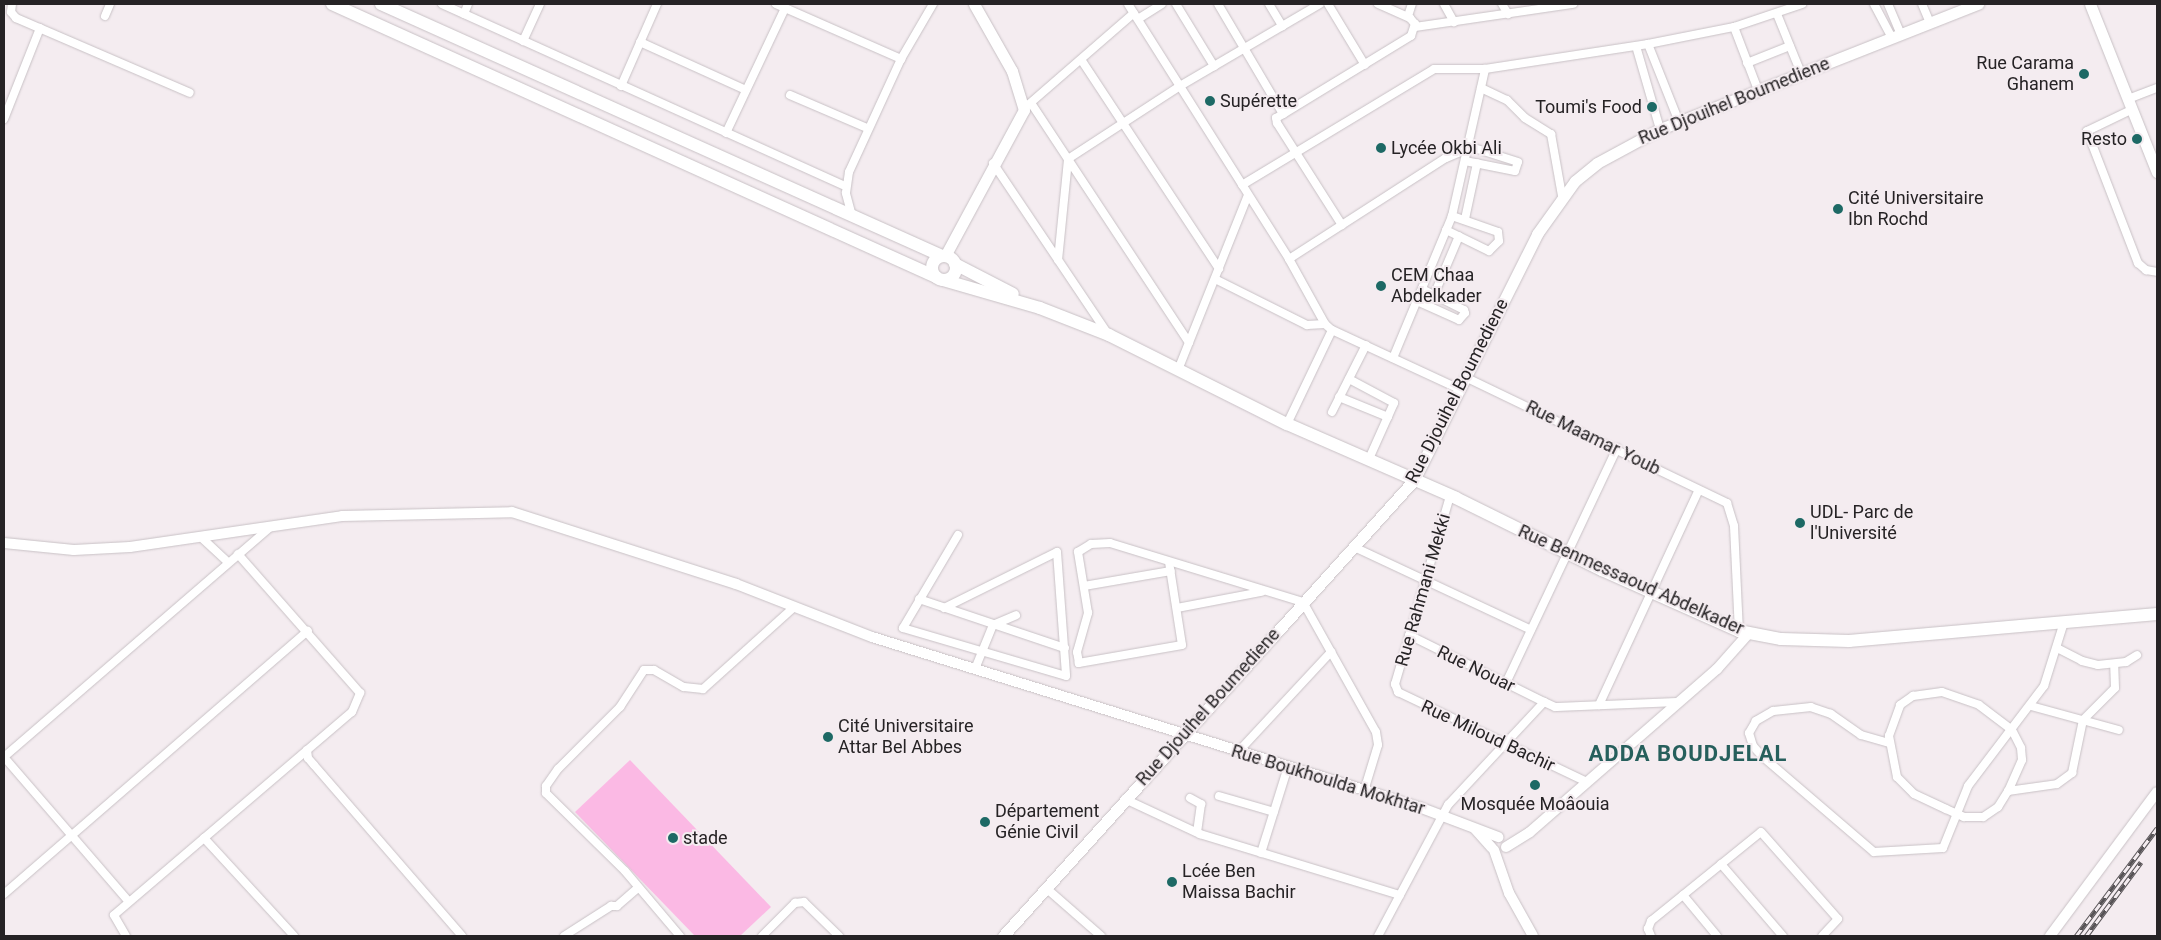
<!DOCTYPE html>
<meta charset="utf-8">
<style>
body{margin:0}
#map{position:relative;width:2161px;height:940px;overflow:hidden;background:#f4ecf0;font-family:Roboto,sans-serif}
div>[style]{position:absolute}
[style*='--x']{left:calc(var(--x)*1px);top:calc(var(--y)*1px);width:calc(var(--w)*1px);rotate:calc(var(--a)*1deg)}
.green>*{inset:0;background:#fbb9e4}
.roads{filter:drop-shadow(0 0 1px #c8c1c5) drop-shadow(0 0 1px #c8c1c5)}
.minor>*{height:8px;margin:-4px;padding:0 4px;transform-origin:4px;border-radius:4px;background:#fff}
.tertiary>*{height:10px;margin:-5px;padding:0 5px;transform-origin:5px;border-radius:5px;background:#fff}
.secondary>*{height:11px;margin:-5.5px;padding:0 5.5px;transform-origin:5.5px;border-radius:5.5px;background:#fff}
.primary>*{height:12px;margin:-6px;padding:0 6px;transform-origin:6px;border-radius:6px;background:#fff}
.primary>.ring{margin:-6px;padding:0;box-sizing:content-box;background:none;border:12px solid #fff;border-radius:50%}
.trunk>*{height:12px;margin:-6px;padding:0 6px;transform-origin:6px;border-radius:6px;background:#fff}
.rail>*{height:4.5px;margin-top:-2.25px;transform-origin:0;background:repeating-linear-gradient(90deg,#f4ecf0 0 8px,#575356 0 16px);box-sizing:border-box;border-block:1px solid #575356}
.dots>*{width:14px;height:14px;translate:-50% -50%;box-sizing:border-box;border:2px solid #f4ecf0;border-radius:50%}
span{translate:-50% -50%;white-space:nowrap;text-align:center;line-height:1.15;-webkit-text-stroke:4px #f4ecf0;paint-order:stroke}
.poi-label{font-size:18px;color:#262325}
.right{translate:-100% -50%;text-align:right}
.left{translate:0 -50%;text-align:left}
.street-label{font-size:18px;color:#262325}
.district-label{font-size:22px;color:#265f5c;font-weight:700;letter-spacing:1px}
.frame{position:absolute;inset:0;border:5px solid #262325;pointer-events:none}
</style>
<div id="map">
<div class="green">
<i style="clip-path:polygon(630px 760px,771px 907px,740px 936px,695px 936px,575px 812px)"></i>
</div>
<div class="roads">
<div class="minor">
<i style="--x:12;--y:4;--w:8;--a:97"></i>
<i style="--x:11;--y:12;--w:8;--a:50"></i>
<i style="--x:16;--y:18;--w:189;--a:23.3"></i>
<i style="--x:442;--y:4;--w:443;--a:24.3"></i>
<i style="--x:776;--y:4;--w:137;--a:23.7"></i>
<i style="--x:1128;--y:4;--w:302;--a:57.7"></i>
<i style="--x:1289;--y:259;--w:74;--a:61"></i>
<i style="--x:1325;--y:324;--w:9;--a:41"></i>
<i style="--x:1332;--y:330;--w:140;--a:24.9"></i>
<i style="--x:1176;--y:4;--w:73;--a:58.5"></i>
<i style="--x:1218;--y:4;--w:128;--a:59.4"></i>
<i style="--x:1283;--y:114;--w:150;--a:-31.4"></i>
<i style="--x:1411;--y:36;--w:13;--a:-72"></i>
<i style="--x:1415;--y:24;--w:8;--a:-130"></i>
<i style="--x:1410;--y:18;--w:35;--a:-156"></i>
<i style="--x:1269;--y:4;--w:26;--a:59"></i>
<i style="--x:1328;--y:4;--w:71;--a:58.8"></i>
<i style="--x:1444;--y:4;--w:21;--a:61"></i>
<i style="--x:1502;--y:4;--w:12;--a:59"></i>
<i style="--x:1874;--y:4;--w:38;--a:62"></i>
<i style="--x:1888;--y:4;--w:33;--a:67"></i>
<i style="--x:1922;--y:4;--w:21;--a:67"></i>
<i style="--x:464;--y:14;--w:11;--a:-68"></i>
<i style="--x:1777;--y:14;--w:64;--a:67.9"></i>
<i style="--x:105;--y:16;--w:13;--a:-67"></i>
<i style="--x:1408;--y:16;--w:13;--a:-72"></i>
<i style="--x:1138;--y:19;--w:28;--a:-32"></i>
<i style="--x:1415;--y:27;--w:160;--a:-8.3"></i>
<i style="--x:1734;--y:27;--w:67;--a:69.1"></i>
<i style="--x:523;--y:41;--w:41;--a:-65.3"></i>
<i style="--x:640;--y:42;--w:116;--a:24.4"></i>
<i style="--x:1648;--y:44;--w:84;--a:68.3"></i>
<i style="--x:1636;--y:46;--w:86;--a:73.9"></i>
<i style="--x:1082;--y:61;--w:249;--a:56.6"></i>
<i style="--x:1747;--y:63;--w:46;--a:-21.6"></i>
<i style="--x:621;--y:86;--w:90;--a:-66.3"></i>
<i style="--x:1481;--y:88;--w:29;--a:25"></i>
<i style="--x:1507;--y:100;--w:25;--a:45"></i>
<i style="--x:1525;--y:118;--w:31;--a:32"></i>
<i style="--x:1551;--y:134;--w:63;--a:79.9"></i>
<i style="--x:790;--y:95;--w:84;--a:23.2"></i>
<i style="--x:2128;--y:99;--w:31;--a:-21"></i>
<i style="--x:1031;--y:103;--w:287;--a:56.6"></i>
<i style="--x:1028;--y:105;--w:140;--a:-41"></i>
<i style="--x:2133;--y:109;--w:51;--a:154.4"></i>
<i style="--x:2087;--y:131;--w:142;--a:68.9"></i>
<i style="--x:2138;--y:263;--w:11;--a:41"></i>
<i style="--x:2146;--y:270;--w:11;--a:10"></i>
<i style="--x:1283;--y:114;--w:8;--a:150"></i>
<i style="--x:1276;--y:118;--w:5;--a:79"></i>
<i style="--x:1277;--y:123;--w:121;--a:57.5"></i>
<i style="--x:4;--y:119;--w:98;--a:-68.4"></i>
<i style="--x:726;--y:133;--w:138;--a:-64.7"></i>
<i style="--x:1465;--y:161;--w:51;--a:11.3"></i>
<i style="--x:1515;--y:171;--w:9;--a:-72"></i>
<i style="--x:1518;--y:162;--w:52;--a:-162.3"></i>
<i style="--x:993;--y:163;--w:206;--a:56.1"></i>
<i style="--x:1242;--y:185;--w:224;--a:-31.1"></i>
<i style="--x:1434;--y:69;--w:51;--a:0"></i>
<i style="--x:1485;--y:69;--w:165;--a:-8.7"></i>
<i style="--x:1648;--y:44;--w:88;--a:-11.2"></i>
<i style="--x:1734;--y:27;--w:72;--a:-18.7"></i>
<i style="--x:852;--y:216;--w:24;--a:-105"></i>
<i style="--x:846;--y:193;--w:21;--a:-82"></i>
<i style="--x:849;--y:172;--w:124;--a:-65.3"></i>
<i style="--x:901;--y:59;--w:64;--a:-59.8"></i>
<i style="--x:1465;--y:219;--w:57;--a:-77.9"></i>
<i style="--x:1446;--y:230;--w:48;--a:26"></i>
<i style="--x:1489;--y:251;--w:14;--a:-45"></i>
<i style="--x:1499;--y:241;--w:9;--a:-96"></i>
<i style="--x:1498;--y:232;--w:49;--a:-160.8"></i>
<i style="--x:1289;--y:259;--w:187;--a:-32.8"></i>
<i style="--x:1446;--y:158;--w:23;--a:-23"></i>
<i style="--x:1058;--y:260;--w:101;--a:-84.3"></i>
<i style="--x:1068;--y:159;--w:134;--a:-33.1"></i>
<i style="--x:1180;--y:86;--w:162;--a:-30.4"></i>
<i style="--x:1215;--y:279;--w:103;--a:26.6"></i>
<i style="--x:1307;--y:325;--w:18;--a:-3"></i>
<i style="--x:1434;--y:295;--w:64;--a:-67"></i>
<i style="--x:1417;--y:301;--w:46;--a:24.3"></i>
<i style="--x:1459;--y:320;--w:9;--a:-49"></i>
<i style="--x:1465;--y:313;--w:3;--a:-108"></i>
<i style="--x:1464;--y:310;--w:47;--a:-153.4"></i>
<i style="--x:1393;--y:358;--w:154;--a:-67.4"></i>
<i style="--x:1452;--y:216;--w:151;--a:-77.3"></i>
<i style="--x:1178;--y:370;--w:188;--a:-68.2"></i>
<i style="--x:1465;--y:377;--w:291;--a:25.7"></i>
<i style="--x:1727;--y:503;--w:24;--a:73"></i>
<i style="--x:1734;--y:526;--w:105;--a:87.3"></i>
<i style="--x:1349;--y:379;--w:51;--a:28.1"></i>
<i style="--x:1394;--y:403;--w:61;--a:114.1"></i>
<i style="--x:1339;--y:397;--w:53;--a:22.2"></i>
<i style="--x:1332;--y:412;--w:75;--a:-63.1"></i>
<i style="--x:1287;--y:424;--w:104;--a:-64.4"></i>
<i style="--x:1450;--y:496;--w:196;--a:106.3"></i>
<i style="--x:1395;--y:684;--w:9;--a:69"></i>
<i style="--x:1398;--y:692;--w:209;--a:25.5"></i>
<i style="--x:203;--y:539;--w:34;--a:43"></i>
<i style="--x:1354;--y:547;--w:195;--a:25.1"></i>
<i style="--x:1169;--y:562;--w:84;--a:81.1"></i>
<i style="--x:1182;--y:645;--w:105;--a:170.1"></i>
<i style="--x:1079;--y:663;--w:11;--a:-100"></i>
<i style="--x:1077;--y:652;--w:41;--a:-74.2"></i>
<i style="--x:1088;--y:613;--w:62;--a:-99.3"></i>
<i style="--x:1078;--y:552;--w:15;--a:-32"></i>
<i style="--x:1091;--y:544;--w:19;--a:-3"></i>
<i style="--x:1110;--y:543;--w:202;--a:17"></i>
<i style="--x:1303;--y:602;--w:149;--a:60.7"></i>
<i style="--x:1376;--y:732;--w:13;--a:81"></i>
<i style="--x:1378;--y:745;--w:48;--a:106.9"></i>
<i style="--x:1084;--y:586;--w:88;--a:-9.8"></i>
<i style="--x:919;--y:599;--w:154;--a:18.6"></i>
<i style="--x:944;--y:608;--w:126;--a:-26.4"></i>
<i style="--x:1057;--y:552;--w:124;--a:85.8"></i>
<i style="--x:1066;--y:676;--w:170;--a:-163.6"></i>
<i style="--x:903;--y:628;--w:108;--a:-59.4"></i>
<i style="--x:1177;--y:608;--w:86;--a:-10.8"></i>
<i style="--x:1409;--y:635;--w:151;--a:26.4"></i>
<i style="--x:2057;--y:648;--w:28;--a:27"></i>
<i style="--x:2082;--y:661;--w:16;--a:14"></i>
<i style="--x:2098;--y:665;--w:28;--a:-6"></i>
<i style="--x:2126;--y:662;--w:13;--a:-32"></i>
<i style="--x:975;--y:669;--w:48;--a:-67.8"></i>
<i style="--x:993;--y:625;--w:25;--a:-23"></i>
<i style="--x:1506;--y:683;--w:260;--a:-64.7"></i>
<i style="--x:1942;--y:692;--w:39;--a:19"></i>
<i style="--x:1979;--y:705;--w:41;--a:37.1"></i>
<i style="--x:2012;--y:730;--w:20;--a:63"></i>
<i style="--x:2021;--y:748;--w:12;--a:85"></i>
<i style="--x:2022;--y:760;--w:34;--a:114"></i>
<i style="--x:2008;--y:791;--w:19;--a:122"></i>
<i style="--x:1998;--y:807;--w:18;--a:146"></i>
<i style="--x:1983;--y:817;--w:19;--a:180"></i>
<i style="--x:1964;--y:817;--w:20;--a:-156"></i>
<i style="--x:1946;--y:809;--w:35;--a:-155"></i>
<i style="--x:1914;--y:794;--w:24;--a:-135"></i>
<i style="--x:1897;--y:777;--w:42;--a:-101"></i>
<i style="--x:1889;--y:736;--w:33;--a:-70"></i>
<i style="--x:1900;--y:705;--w:16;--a:-35"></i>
<i style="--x:1913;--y:696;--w:29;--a:-8"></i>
<i style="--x:1599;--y:705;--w:237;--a:-65.1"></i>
<i style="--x:2031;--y:706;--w:91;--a:15.3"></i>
<i style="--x:1889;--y:743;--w:29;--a:-164"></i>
<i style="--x:1861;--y:735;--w:37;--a:-145"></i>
<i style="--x:1831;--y:714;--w:21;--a:-161"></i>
<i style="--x:1811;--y:707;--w:38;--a:174"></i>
<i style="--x:1773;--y:711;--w:20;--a:150"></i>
<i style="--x:1756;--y:721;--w:14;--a:120"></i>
<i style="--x:1749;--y:733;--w:14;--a:73"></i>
<i style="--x:1753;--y:746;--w:15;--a:48"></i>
<i style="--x:1763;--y:757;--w:146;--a:40.6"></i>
<i style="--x:1874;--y:852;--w:69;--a:-3.3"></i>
<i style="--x:1943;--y:848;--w:67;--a:-68"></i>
<i style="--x:1968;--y:786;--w:126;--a:-52.8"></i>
<i style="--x:2044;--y:686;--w:67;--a:-72.6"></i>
<i style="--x:307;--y:750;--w:8;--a:83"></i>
<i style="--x:308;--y:758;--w:9;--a:49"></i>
<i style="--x:314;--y:765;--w:226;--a:49.1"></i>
<i style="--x:1238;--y:752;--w:137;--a:-47.1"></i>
<i style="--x:4;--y:757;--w:352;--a:-40.8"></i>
<i style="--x:4;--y:757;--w:191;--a:49.2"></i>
<i style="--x:2008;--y:791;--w:49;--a:-8.1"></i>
<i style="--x:2057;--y:784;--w:19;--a:-36"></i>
<i style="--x:2072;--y:773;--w:54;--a:-78.3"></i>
<i style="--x:2083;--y:720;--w:45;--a:-45"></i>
<i style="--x:2115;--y:688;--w:23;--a:-92"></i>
<i style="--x:1219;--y:796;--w:57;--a:16.2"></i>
<i style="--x:1190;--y:798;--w:13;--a:29"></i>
<i style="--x:1201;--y:804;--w:28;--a:98"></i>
<i style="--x:1125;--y:799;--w:83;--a:25"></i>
<i style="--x:1200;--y:834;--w:209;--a:17"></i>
<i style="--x:204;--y:838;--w:133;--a:47.4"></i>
<i style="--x:1261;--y:853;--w:90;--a:-72.6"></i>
<i style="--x:1721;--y:864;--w:95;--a:49.3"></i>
<i style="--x:1046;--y:888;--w:73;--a:41.1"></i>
<i style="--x:4;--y:894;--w:402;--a:-40.9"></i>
<i style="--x:1683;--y:895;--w:53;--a:50.3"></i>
<i style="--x:126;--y:936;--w:24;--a:-120"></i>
<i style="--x:114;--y:915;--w:313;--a:-40.5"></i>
<i style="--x:352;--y:712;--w:21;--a:-67"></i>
<i style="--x:360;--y:693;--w:185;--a:-131.3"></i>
<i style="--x:564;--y:936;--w:56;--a:-32.6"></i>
<i style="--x:611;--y:906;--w:6;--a:0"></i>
<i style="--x:617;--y:906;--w:28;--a:-41"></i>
<i style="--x:680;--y:936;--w:85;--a:-130.2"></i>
<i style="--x:625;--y:871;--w:111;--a:-135.4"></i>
<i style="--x:546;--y:793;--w:7;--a:-90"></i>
<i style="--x:546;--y:786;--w:21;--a:-55"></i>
<i style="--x:558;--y:769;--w:88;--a:-45"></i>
<i style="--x:620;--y:707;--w:44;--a:-57"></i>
<i style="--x:644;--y:670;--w:10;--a:0"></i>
<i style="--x:654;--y:670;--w:34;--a:30"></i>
<i style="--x:684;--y:687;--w:19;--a:6"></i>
<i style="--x:703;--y:689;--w:122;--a:-42"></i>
<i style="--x:762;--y:936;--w:47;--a:-45"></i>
<i style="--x:795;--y:903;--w:9;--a:-6"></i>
<i style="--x:804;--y:902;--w:49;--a:44.2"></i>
<i style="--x:1378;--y:936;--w:149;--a:-61.9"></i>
<i style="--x:1448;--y:805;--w:141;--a:-47"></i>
<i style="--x:1544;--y:702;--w:12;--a:24"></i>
<i style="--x:1555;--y:707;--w:124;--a:-2.3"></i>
<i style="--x:1651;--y:936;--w:8;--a:-113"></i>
<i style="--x:1648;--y:929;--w:9;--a:-69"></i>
<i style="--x:1651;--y:921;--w:141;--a:-39"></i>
<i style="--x:1761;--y:832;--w:116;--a:48.5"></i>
<i style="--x:1838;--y:919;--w:23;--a:133"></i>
</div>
<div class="tertiary">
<i style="--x:4;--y:543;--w:70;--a:5.7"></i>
<i style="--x:74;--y:550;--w:56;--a:-3.1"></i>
<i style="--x:130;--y:547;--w:214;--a:-8.3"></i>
<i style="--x:342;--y:516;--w:170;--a:-1.3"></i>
<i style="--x:512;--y:512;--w:235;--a:17.8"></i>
<i style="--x:736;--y:584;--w:146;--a:21.3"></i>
<i style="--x:872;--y:637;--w:573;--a:17.26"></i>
<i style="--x:1419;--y:807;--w:85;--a:20.8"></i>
<i style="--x:1475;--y:829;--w:25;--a:48"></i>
<i style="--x:1506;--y:847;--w:28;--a:-32"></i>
<i style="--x:1530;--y:832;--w:248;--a:-41.1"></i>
<i style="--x:1717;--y:669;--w:48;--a:-48.4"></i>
<i style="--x:1494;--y:850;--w:46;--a:70.8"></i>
<i style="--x:1509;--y:893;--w:49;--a:60.8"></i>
<i style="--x:2050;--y:936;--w:179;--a:-53.4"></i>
</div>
<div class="secondary">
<i style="--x:2090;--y:4;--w:181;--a:68.3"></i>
<i style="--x:945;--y:256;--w:166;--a:-61.6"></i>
<i style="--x:1024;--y:110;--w:41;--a:-107.1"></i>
<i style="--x:1012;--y:71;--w:77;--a:-119.6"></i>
<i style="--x:1003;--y:936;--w:614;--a:-47.97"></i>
<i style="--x:1414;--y:480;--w:275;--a:-63.4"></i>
<i style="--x:1537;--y:234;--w:65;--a:-54.4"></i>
<i style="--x:1575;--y:181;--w:28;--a:-39"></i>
<i style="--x:1597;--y:163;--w:72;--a:-28.4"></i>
<i style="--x:1660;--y:129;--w:342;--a:-21.5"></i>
</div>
<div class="primary">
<i class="ring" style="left:932px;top:256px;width:12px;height:12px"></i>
<i style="--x:955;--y:264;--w:65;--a:27.3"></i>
<i style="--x:943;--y:280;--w:101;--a:16.1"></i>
<i style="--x:1040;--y:308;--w:74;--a:21.4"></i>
<i style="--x:1109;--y:335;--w:199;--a:26.6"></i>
<i style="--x:1287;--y:424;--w:184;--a:23.6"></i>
<i style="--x:1456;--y:498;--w:163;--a:26.3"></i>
<i style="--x:1602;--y:570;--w:150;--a:24"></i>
<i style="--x:1739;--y:631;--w:43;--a:10.8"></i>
<i style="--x:1781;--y:639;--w:68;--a:1.7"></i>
<i style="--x:1849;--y:641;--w:309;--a:-5"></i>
</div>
<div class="trunk">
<i style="--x:332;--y:4;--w:663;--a:24.32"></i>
<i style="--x:381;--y:4;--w:615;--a:24.19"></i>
</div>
</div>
<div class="rail">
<i style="--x:2076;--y:936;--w:135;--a:-53.1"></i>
<i style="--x:2086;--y:936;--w:92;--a:-53.4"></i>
</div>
<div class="dots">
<i style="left:2084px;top:74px;background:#1d6965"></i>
<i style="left:1210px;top:101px;background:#1d6965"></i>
<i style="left:1652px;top:107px;background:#1d6965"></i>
<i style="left:2137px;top:139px;background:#1d6965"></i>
<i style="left:1381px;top:148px;background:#1d6965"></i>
<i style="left:1838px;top:209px;background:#1d6965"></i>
<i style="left:1381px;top:286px;background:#1d6965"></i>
<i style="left:1800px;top:523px;background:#1d6965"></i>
<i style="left:828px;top:737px;background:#1d6965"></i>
<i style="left:1535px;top:785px;background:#1d6965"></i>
<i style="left:985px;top:822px;background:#1d6965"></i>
<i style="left:673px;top:838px;background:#1d6965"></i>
<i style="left:1172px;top:882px;background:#1d6965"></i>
</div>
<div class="poi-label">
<span class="right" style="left:2074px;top:74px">Rue Carama<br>Ghanem</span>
<span class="left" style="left:1220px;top:101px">Supérette</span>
<span class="right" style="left:1642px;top:107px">Toumi's Food</span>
<span class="right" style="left:2127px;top:139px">Resto</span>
<span class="left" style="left:1391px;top:148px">Lycée Okbi Ali</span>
<span class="left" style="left:1848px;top:209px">Cité Universitaire<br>Ibn Rochd</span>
<span class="left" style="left:1391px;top:286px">CEM Chaa<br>Abdelkader</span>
<span class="left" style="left:1810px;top:523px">UDL- Parc de<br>l'Université</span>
<span class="left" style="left:838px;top:737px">Cité Universitaire<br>Attar Bel Abbes</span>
<span style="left:1535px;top:804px">Mosquée Moâouia</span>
<span class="left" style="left:995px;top:822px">Département<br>Génie Civil</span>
<span class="left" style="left:683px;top:838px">stade</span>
<span class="left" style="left:1182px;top:882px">Lcée Ben<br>Maissa Bachir</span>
</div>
<div class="street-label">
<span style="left:1734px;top:101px;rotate:-22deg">Rue Djouihel Boumediene</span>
<span style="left:1457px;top:391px;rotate:-63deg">Rue Djouihel Boumediene</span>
<span style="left:1593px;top:438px;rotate:26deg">Rue Maamar Youb</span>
<span style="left:1631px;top:580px;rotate:24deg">Rue Benmessaoud Abdelkader</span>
<span style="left:1423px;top:590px;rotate:-74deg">Rue Rahmani Mekki</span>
<span style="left:1476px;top:669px;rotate:26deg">Rue Nouar</span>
<span style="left:1208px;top:707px;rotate:-48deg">Rue Djouihel Boumediene</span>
<span style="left:1488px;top:736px;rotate:25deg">Rue Miloud Bachir</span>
<span style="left:1328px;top:780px;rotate:17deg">Rue Boukhoulda Mokhtar</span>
</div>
<div class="district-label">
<span style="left:1688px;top:754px">ADDA BOUDJELAL</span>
</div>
<div class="frame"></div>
</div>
